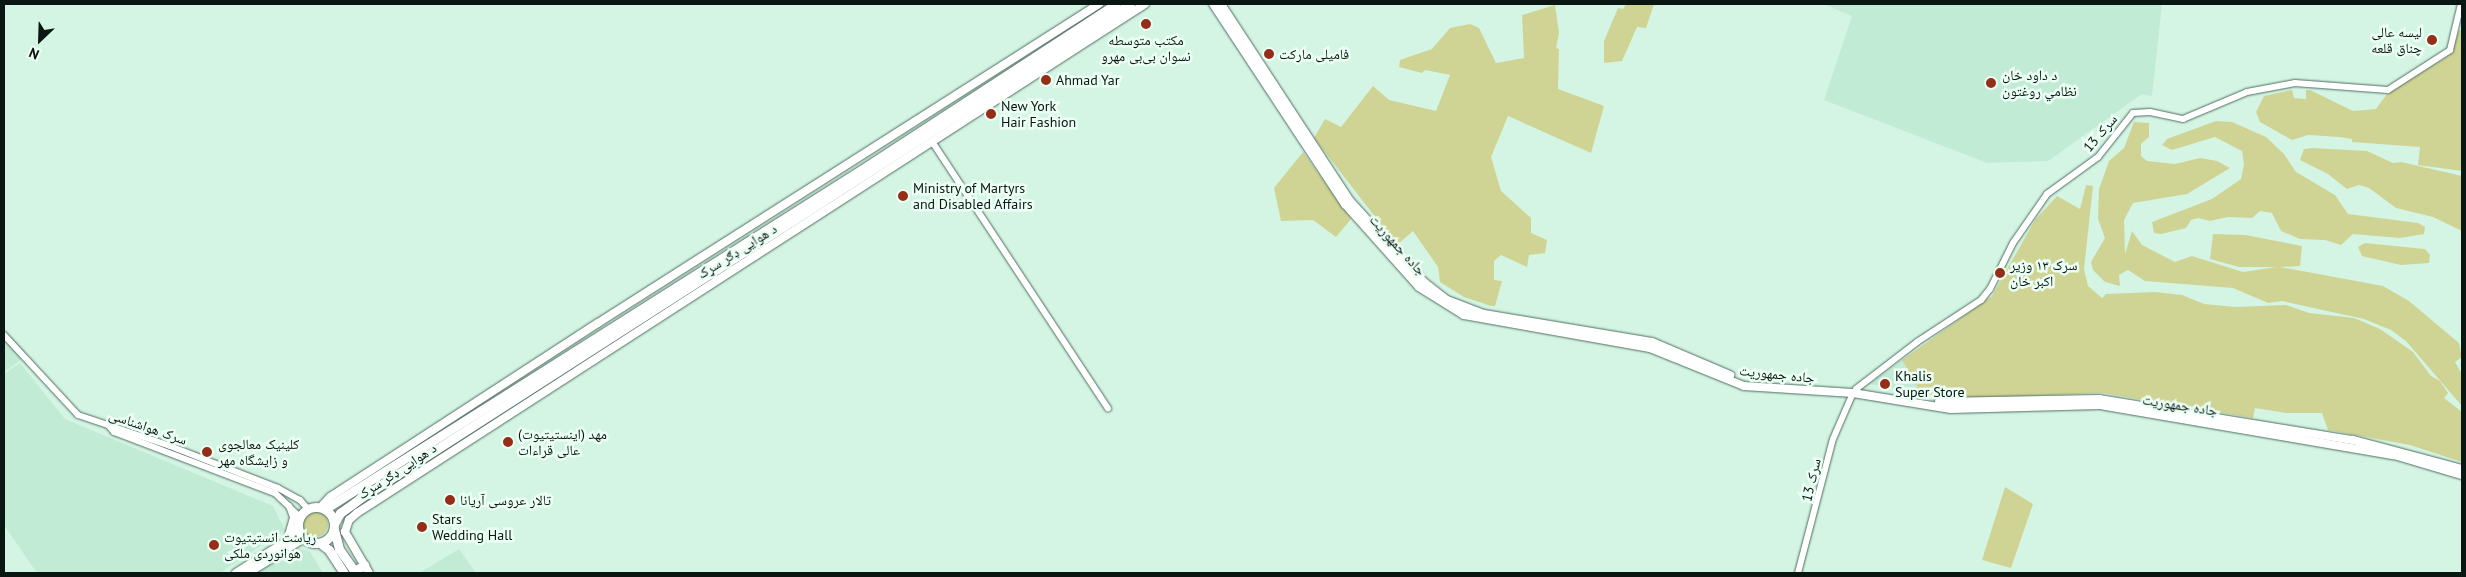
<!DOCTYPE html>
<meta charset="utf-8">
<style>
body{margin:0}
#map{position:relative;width:2466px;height:577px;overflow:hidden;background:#d4f5e4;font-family:"PT Sans","Noto Naskh Arabic",sans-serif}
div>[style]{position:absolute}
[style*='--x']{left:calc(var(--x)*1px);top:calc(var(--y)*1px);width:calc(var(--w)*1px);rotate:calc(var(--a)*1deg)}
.built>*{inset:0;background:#c2ebd6}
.green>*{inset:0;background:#cfd495}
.round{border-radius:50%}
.roads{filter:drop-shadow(0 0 1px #506d5f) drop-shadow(0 0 1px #506d5f)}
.tertiary>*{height:6px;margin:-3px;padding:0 3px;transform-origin:3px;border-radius:3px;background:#fff}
.secondary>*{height:8px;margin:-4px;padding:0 4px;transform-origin:4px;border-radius:4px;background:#fff}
.primary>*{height:9px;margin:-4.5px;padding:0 4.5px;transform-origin:4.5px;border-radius:4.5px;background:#fff}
.primary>.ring{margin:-4.5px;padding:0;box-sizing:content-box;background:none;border:9px solid #fff;border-radius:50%}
.dots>*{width:14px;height:14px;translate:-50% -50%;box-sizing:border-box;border:2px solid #ebfff5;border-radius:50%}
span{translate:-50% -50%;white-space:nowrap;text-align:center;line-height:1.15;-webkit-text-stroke:5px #ebfff5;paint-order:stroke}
.poi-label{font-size:14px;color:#0a1611}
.right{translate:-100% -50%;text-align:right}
.left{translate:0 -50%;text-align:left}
.street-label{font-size:14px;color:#0a1611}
.frame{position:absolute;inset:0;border:5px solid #0a1611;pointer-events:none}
.north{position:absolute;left:15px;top:15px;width:50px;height:50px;-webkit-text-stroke:4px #ebfff5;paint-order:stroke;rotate:204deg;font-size:14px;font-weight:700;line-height:20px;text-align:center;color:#0a1611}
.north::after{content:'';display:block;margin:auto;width:18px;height:22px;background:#0a1611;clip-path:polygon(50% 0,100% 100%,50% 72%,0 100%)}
</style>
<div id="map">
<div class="built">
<i style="clip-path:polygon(1823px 4px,2162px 4px,2152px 96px,2142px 94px,2048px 161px,1987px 163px,1824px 100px,1852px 16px)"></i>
<i style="clip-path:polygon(4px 329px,28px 355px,4px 372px)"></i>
<i style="clip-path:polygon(1902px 360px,1921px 393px,1869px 384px)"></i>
<i style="clip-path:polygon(20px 363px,65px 419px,273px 506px,285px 530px,220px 573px,37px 573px,4px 525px,4px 374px)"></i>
<i style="clip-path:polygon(295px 547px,310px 552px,323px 573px,253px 573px)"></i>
<i style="clip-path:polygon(459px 549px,476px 573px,419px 573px)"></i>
</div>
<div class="green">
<i style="clip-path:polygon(1626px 4px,1654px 4px,1646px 28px,1637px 27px,1622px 61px,1604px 63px,1604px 41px,1618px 8px,1623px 9px)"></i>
<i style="clip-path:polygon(1555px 5px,1559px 33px,1556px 48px,1559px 49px,1558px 89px,1604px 106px,1591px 153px,1508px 116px,1491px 157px,1501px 191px,1531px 218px,1531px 233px,1547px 240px,1545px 253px,1529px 255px,1527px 267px,1501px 255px,1494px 261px,1494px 280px,1502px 281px,1495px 306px,1491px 306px,1464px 297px,1440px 282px,1438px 267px,1413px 231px,1397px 245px,1314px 138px,1325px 119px,1341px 127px,1373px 86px,1389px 100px,1436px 111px,1450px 75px,1425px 70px,1422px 73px,1399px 67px,1400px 60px,1432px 49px,1450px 28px,1470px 24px,1479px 28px,1496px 63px,1524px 58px,1522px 15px)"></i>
<i style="clip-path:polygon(2459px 30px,2462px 31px,2462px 171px,2418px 165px,2420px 147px,2352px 142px,2352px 139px,2340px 137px,2308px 135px,2292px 140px,2260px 122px,2256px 112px,2264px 96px,2292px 90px,2294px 98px,2306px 99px,2306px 90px,2310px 90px,2353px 111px,2376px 109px,2387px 94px,2451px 54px)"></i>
<i style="clip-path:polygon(2216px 121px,2232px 122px,2266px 137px,2284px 154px,2296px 172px,2335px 195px,2348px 214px,2418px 223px,2425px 227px,2424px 234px,2400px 238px,2353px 234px,2341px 245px,2325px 240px,2300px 239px,2281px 231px,2272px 213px,2260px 211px,2252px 218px,2228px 217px,2210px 221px,2198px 218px,2191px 220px,2186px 228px,2161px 234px,2154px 233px,2152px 222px,2212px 199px,2241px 179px,2244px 164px,2242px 151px,2215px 137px,2172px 150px,2162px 145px,2167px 139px)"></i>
<i style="clip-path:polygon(2134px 122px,2149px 123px,2149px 137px,2141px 144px,2141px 156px,2147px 161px,2175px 164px,2200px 158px,2217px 161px,2230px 168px,2187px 194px,2133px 203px,2124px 220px,2125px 254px,2132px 231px,2142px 245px,2175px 262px,2192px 256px,2243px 272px,2276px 267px,2239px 267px,2210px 259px,2213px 234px,2245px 235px,2302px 246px,2300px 266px,2280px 267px,2383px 286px,2409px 301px,2459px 343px,2462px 357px,2455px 362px,2462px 374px,2462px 406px,2406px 341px,2391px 330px,2364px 319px,2282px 301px,2268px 303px,2233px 288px,2145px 281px,2128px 270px,2119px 275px,2120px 286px,2105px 282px,2093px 270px,2091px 262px,2105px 238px,2098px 219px,2099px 189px,2109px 161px,2124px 148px)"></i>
<i style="clip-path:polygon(2312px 148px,2367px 151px,2393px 163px,2401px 162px,2462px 176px,2462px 231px,2433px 217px,2396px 208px,2369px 188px,2359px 185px,2347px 189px,2328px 174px,2300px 160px,2304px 149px)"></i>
<i style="clip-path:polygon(1303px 152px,1351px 219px,1336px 237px,1313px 220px,1281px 221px,1274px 188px)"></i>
<i style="clip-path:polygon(2086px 185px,2093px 186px,2084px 269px,2088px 286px,2102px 298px,2106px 294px,2155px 292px,2182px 295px,2204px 304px,2236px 307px,2286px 305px,2309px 313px,2354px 318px,2380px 329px,2413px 352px,2431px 376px,2440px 381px,2448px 393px,2444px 398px,2462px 412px,2462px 462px,2410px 445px,2328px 430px,2322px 413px,2286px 413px,2255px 408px,2253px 418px,2102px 393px,1954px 399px,1921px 393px,1902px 360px,1992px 296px,2035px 220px,2057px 196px,2080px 209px)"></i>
<i style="clip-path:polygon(2365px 243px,2425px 249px,2430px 255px,2429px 263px,2401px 265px,2362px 256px,2358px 247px)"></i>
<i style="clip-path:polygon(2005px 487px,2033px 504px,2011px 568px,1982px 560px)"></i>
<i class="round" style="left:302px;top:511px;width:26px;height:26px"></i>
</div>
<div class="roads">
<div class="tertiary">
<i style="--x:933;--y:143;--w:318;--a:56.6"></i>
<i style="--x:4;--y:335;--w:109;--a:47.2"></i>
<i style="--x:78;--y:415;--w:97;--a:18.6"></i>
<i style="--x:170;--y:446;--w:116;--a:21.3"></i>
<i style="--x:278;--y:488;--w:25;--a:29"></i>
<i style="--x:300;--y:500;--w:12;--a:48"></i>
<i style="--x:1856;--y:389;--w:77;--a:-37.6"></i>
<i style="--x:1917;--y:342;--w:77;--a:-33.3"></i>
<i style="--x:1981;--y:300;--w:14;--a:-51"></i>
<i style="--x:1990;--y:289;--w:51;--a:-63.4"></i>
<i style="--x:2013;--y:243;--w:60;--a:-55.2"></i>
<i style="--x:2047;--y:194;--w:63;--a:-36"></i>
<i style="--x:2098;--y:157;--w:56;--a:-51.5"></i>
<i style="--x:2133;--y:113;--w:17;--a:-3"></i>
<i style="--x:2150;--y:112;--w:34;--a:12"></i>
<i style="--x:2183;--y:119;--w:69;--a:-22.9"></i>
<i style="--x:2247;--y:92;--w:49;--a:-10.6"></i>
<i style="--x:2295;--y:83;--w:93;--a:4.3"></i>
<i style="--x:2388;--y:90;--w:74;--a:-32.8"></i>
<i style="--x:2450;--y:50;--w:47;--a:-76.6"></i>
<i style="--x:109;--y:426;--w:8;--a:50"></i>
<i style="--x:114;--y:432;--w:172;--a:20.8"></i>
<i style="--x:275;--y:493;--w:35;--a:44"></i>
<i style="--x:288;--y:535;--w:19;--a:-74"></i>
<i style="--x:293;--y:517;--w:12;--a:-110"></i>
<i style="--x:1798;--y:573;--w:138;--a:-75.4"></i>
<i style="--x:1833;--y:439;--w:50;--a:-66.5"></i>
</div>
<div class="secondary">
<i style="--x:1213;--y:4;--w:240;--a:56.6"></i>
<i style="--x:1345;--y:204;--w:111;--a:48.3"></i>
<i style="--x:1419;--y:287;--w:53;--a:31.9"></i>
<i style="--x:1464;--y:315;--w:189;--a:10.1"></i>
<i style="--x:1650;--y:348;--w:101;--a:22"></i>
<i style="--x:1744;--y:386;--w:109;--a:3.7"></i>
<i style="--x:1853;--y:393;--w:99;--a:9.3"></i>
<i style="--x:1951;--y:409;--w:149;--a:-1.5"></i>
<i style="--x:2100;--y:405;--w:298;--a:9.7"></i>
<i style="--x:2394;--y:455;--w:71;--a:16.4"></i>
<i style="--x:1221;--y:4;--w:235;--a:56.8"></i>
<i style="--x:1350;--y:201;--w:111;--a:47.6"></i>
<i style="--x:1425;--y:283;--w:28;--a:38"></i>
<i style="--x:1447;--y:300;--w:40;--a:21"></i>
<i style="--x:1484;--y:314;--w:170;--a:9.5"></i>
<i style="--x:1652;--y:342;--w:85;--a:22.9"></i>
<i style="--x:1939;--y:402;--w:160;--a:-1.1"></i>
<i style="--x:2099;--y:399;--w:257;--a:9.2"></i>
<i style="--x:2353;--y:440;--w:113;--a:14.9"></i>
<i style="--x:321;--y:507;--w:13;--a:-48"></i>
<i style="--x:330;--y:497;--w:320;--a:-33"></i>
<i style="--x:598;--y:323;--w:594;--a:-32.49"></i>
<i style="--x:236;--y:573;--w:58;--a:-32.3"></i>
<i style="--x:285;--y:542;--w:21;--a:-51"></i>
<i style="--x:248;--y:573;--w:66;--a:-32"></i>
<i style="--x:369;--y:573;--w:48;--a:-120.3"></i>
<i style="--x:345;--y:532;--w:13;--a:-72"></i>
<i style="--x:349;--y:520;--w:11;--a:-41"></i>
<i style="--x:357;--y:513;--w:938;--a:-32.86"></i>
</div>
<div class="primary">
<i class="ring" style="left:298px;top:507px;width:27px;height:27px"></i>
<i style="--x:325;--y:509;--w:634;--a:-32.31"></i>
<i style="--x:861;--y:170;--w:304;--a:-33.1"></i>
<i style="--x:335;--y:522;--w:10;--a:-61"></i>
<i style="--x:340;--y:513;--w:24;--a:-36"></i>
<i style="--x:359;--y:499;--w:916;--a:-32.7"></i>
<i style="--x:334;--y:529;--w:21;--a:76"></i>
<i style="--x:339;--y:549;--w:29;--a:55"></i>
<i style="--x:320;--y:543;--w:11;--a:38"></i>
<i style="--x:329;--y:550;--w:27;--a:57"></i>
<i style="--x:354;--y:571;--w:12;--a:-31"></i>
</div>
</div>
<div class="dots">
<i style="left:1146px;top:24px;background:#962d18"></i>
<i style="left:2432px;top:40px;background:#962d18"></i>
<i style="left:1269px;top:54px;background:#962d18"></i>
<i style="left:1046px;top:80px;background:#962d18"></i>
<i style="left:1991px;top:83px;background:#962d18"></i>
<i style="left:991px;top:114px;background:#962d18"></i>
<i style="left:903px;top:196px;background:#962d18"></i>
<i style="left:2000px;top:273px;background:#962d18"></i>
<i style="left:1885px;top:384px;background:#962d18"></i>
<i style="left:508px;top:442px;background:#962d18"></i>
<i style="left:207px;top:452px;background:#962d18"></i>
<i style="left:450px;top:500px;background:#962d18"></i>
<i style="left:422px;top:527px;background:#962d18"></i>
<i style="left:214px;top:545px;background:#962d18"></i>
</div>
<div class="poi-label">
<span class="right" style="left:2422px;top:40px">لیسه عالی<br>چناق قلعه</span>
<span style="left:1146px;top:48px">مکتب متوسطه<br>نسوان بی‌بی مهرو</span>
<span class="left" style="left:1279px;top:54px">فامیلی مارکت</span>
<span class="left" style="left:2002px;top:83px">د داود خان<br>نظامي روغتون</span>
<span class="left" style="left:1056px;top:80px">Ahmad Yar</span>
<span class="left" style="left:1001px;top:114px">New York<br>Hair Fashion</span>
<span class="left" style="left:913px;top:196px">Ministry of Martyrs<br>and Disabled Affairs</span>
<span class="left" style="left:2010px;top:273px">سرک ۱۳ وزیر<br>اکبر خان</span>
<span class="left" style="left:1895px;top:384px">Khalis<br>Super Store</span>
<span class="left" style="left:518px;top:442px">مهد (اینستیتیوت)<br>عالی قراءات</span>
<span class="left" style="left:218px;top:452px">کلینیک معالجوی<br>و زایشگاه مهر</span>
<span class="left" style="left:460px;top:500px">تالار عروسی آریانا</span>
<span class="left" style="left:432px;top:527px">Stars<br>Wedding Hall</span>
<span class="left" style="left:224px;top:545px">ریاست انستیتیوت<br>هوانوردی ملکی</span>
</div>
<div class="street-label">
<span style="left:2100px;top:133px;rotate:-50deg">سرک 13</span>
<span style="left:1398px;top:245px;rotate:48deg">جاده جمهوریت</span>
<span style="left:737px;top:251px;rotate:-32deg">د هوایی ډګر سړک</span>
<span style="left:1777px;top:374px;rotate:6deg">جاده جمهوریت</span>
<span style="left:2180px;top:405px;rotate:9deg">جاده جمهوریت</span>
<span style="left:148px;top:427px;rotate:19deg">سرک هواشناسی</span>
<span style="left:397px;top:471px;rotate:-33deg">د هوایی ډګر سړک</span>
<span style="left:1811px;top:480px;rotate:-77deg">سرک 13</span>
</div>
<div class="frame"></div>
<div class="north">N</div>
</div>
